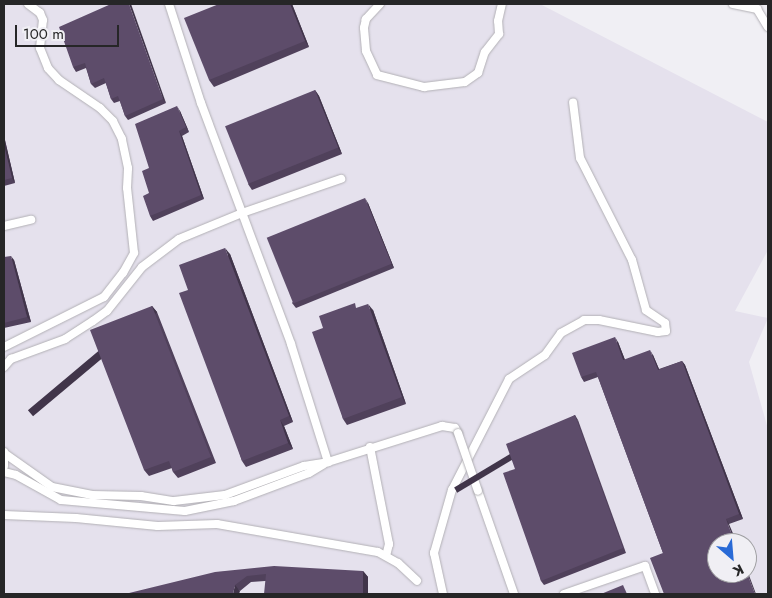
<!DOCTYPE html>
<style>
body{margin:0}
#map{position:relative;width:772px;height:598px;overflow:hidden;background:#f0eff4;font-family:Jost,sans-serif}
div>[style]{position:absolute}
[style*='--x']{left:calc(var(--x)*1px);top:calc(var(--y)*1px);width:calc(var(--w)*1px);rotate:calc(var(--a)*1deg)}
.built>*{inset:0;background:#e5e1ed}
.roads{filter:drop-shadow(0 0 1px #b2b0b5) drop-shadow(0 0 1px #b2b0b5)}
.street>*{height:8px;margin:-4px;padding:0 4px;transform-origin:4px;border-radius:4px;background:#fff}
.bridges{filter:drop-shadow(0 0 1px #b2b0b5) drop-shadow(0 0 1px #b2b0b5)}
.street-bridge>*{height:8px;margin:-4px;padding:0 4px;transform-origin:4px;border-radius:4px;background:#fff}
.wall>*{inset:0;background:#50415b}
.shaded-wall>*{inset:0;background:#41354a;transform-origin:0 0}
.building>*{inset:0;background:#5d4c6a;transform-origin:0 0}
span{translate:-50% -50%;white-space:nowrap;text-align:center;line-height:1.15;-webkit-text-stroke:5px #f0eff4;paint-order:stroke}
.frame{position:absolute;inset:0;border:5px solid #262627;pointer-events:none}
.north{position:absolute;left:707px;top:533px;width:50px;height:50px;box-sizing:border-box;background:#f0eff4;border:1px solid #9f9fa2;border-radius:50%;rotate:153deg;font-size:14px;font-weight:700;line-height:20px;text-align:center;color:#262627}
.north::after{content:'';display:block;margin:auto;width:18px;height:22px;background:#296ad6;clip-path:polygon(50% 0,100% 100%,50% 72%,0 100%)}
.scale{position:absolute;left:15px;top:25px;width:104px;height:22px;box-sizing:border-box;border:2px solid #262627;border-top:0;padding-left:6px;font-size:15px;line-height:18px;white-space:nowrap;color:#262627;-webkit-text-stroke:4px #f0eff4;paint-order:stroke}
</style>
<div id="map">
<div class="built">
<i style="clip-path:polygon(evenodd,4px 4px,540px 4px,768px 122px,768px 250px,735px 311px,768px 318px,749px 362px,768px 429px,768px 594px,4px 594px,4px 4px,717px 543px,747px 543px,747px 573px,717px 573px,717px 543px)"></i>
</div>
<div class="roads">
<div class="street">
<i style="--x:169;--y:4;--w:104;--a:72.1"></i>
<i style="--x:201;--y:103;--w:257;--a:69.5"></i>
<i style="--x:291;--y:344;--w:124;--a:72.6"></i>
<i style="--x:380;--y:4;--w:21;--a:133"></i>
<i style="--x:366;--y:19;--w:9;--a:103"></i>
<i style="--x:364;--y:28;--w:23;--a:85"></i>
<i style="--x:366;--y:51;--w:26;--a:65"></i>
<i style="--x:377;--y:75;--w:49;--a:14.3"></i>
<i style="--x:424;--y:87;--w:41;--a:-7"></i>
<i style="--x:465;--y:82;--w:16;--a:-35"></i>
<i style="--x:478;--y:73;--w:22;--a:-72"></i>
<i style="--x:485;--y:52;--w:23;--a:-52"></i>
<i style="--x:499;--y:34;--w:13;--a:-94"></i>
<i style="--x:498;--y:21;--w:17;--a:-77"></i>
<i style="--x:733;--y:4;--w:25;--a:12"></i>
<i style="--x:757;--y:9;--w:21;--a:59"></i>
<i style="--x:4;--y:226;--w:28;--a:-13"></i>
<i style="--x:4;--y:347;--w:112;--a:-26.6"></i>
<i style="--x:104;--y:297;--w:31;--a:-52"></i>
<i style="--x:123;--y:273;--w:23;--a:-61"></i>
<i style="--x:134;--y:253;--w:65;--a:-96.1"></i>
<i style="--x:127;--y:188;--w:20;--a:-87"></i>
<i style="--x:128;--y:168;--w:30;--a:-102"></i>
<i style="--x:122;--y:139;--w:20;--a:-117"></i>
<i style="--x:113;--y:121;--w:18;--a:-135"></i>
<i style="--x:100;--y:108;--w:50;--a:-145.7"></i>
<i style="--x:59;--y:80;--w:16;--a:-133"></i>
<i style="--x:48;--y:68;--w:22;--a:-112"></i>
<i style="--x:40;--y:48;--w:28;--a:-84"></i>
<i style="--x:43;--y:20;--w:8;--a:-113"></i>
<i style="--x:40;--y:13;--w:15;--a:-143"></i>
<i style="--x:4;--y:367;--w:11;--a:-49"></i>
<i style="--x:11;--y:359;--w:58;--a:-20.3"></i>
<i style="--x:65;--y:339;--w:33;--a:-33"></i>
<i style="--x:93;--y:321;--w:17;--a:-36"></i>
<i style="--x:107;--y:311;--w:56;--a:-51.5"></i>
<i style="--x:142;--y:267;--w:46;--a:-37.1"></i>
<i style="--x:179;--y:239;--w:68;--a:-22.4"></i>
<i style="--x:242;--y:213;--w:105;--a:-19"></i>
<i style="--x:370;--y:447;--w:99;--a:78.9"></i>
<i style="--x:389;--y:544;--w:12;--a:104"></i>
<i style="--x:4;--y:452;--w:14;--a:90"></i>
<i style="--x:4;--y:453;--w:59;--a:35.3"></i>
<i style="--x:52;--y:487;--w:41;--a:11.3"></i>
<i style="--x:92;--y:495;--w:49;--a:1.2"></i>
<i style="--x:141;--y:496;--w:33;--a:9"></i>
<i style="--x:174;--y:501;--w:51;--a:-6.7"></i>
<i style="--x:225;--y:495;--w:84;--a:-20.2"></i>
<i style="--x:304;--y:466;--w:24;--a:-9"></i>
<i style="--x:328;--y:462;--w:120;--a:-17.5"></i>
<i style="--x:442;--y:426;--w:13;--a:9"></i>
<i style="--x:455;--y:428;--w:6;--a:59"></i>
<i style="--x:4;--y:472;--w:12;--a:14"></i>
<i style="--x:16;--y:475;--w:51;--a:29.1"></i>
<i style="--x:61;--y:500;--w:124;--a:5.1"></i>
<i style="--x:185;--y:511;--w:50;--a:-11.5"></i>
<i style="--x:234;--y:501;--w:80;--a:-20.5"></i>
<i style="--x:309;--y:473;--w:17;--a:-31"></i>
<i style="--x:478;--y:491;--w:109;--a:70.7"></i>
<i style="--x:4;--y:515;--w:72;--a:2.4"></i>
<i style="--x:76;--y:518;--w:82;--a:5.6"></i>
<i style="--x:158;--y:526;--w:59;--a:-1.9"></i>
<i style="--x:217;--y:524;--w:163;--a:9.9"></i>
<i style="--x:378;--y:552;--w:23;--a:29"></i>
<i style="--x:398;--y:563;--w:26;--a:43"></i>
<i style="--x:443;--y:594;--w:42;--a:-102.4"></i>
<i style="--x:434;--y:553;--w:66;--a:-74.1"></i>
<i style="--x:452;--y:490;--w:125;--a:-62.8"></i>
<i style="--x:509;--y:379;--w:43;--a:-33.7"></i>
<i style="--x:545;--y:355;--w:27;--a:-54"></i>
<i style="--x:561;--y:333;--w:26;--a:-29"></i>
<i style="--x:584;--y:320;--w:15;--a:0"></i>
<i style="--x:599;--y:320;--w:60;--a:11.5"></i>
<i style="--x:658;--y:332;--w:8;--a:-7"></i>
<i style="--x:666;--y:331;--w:8;--a:-97"></i>
<i style="--x:665;--y:323;--w:23;--a:-146"></i>
<i style="--x:646;--y:310;--w:52;--a:-105.6"></i>
<i style="--x:632;--y:260;--w:114;--a:-117"></i>
<i style="--x:580;--y:158;--w:56;--a:-97.1"></i>
<i style="--x:564;--y:594;--w:86;--a:-19.1"></i>
<i style="--x:645;--y:566;--w:30;--a:70"></i>
</div>
</div>
<div class="bridges">
<div class="street-bridge">
<i style="--x:458;--y:433;--w:61;--a:71"></i>
</div>
</div>
<div class="wall">
<i style="clip-path:polygon(111px 4px,166px 103px,128px 120px,125px 116px,120px 101px,114px 103px,111px 99px,106px 83px,95px 88px,91px 84px,86px 68px,76px 72px,73px 67px)"></i>
<i style="clip-path:polygon(219px 4px,292px 4px,309px 47px,214px 87px,209px 80px)"></i>
<i style="clip-path:polygon(315px 90px,319px 96px,342px 154px,252px 190px,248px 184px)"></i>
<i style="clip-path:polygon(180px 111px,189px 132px,182px 136px,204px 199px,153px 221px,150px 216px,149px 193px)"></i>
<i style="clip-path:polygon(4px 136px,15px 183px,4px 186px)"></i>
<i style="clip-path:polygon(368px 203px,394px 268px,296px 308px,292px 303px)"></i>
<i style="clip-path:polygon(4px 253px,5px 257px,14px 260px,31px 322px,4px 328px)"></i>
<i style="clip-path:polygon(230px 254px,293px 422px,284px 426px,293px 449px,246px 467px,242px 461px,188px 290px)"></i>
<i style="clip-path:polygon(152px 306px,157px 312px,216px 463px,178px 478px,173px 472px,172px 468px,149px 476px,144px 470px)"></i>
<i style="clip-path:polygon(358px 308px,373px 310px,406px 404px,347px 425px,343px 419px,323px 328px)"></i>
<i style="clip-path:polygon(618px 342px,625px 360px,653px 355px,659px 369px,682px 361px,685px 365px,743px 519px,729px 524px,663px 553px,598px 377px,584px 382px,581px 377px)"></i>
<i style="clip-path:polygon(578px 420px,626px 553px,544px 585px,541px 581px,515px 469px)"></i>
<i style="clip-path:polygon(363px 571px,368px 577px,265px 581px,251px 582px,240px 591px,215px 572px)"></i>
</div>
<div class="shaded-wall">
<i style="clip-path:polygon(129px 4px,131px 4px,166px 103px,163px 99px)"></i>
<i style="clip-path:polygon(290px 4px,292px 4px,309px 47px,305px 41px)"></i>
<i style="clip-path:polygon(315px 90px,319px 96px,342px 154px,338px 148px)"></i>
<i style="clip-path:polygon(177px 106px,180px 111px,189px 132px,186px 127px)"></i>
<i style="clip-path:polygon(179px 131px,182px 136px,204px 199px,201px 195px)"></i>
<i style="clip-path:polygon(4px 136px,15px 183px,12px 178px,4px 145px)"></i>
<i style="clip-path:polygon(365px 198px,368px 203px,394px 268px,391px 264px)"></i>
<i style="clip-path:polygon(225px 248px,230px 254px,293px 422px,289px 416px)"></i>
<i style="clip-path:polygon(11px 256px,14px 260px,31px 322px,27px 317px)"></i>
<i style="clip-path:polygon(368px 304px,373px 310px,406px 404px,402px 397px)"></i>
<i style="left:152px;top:306px;width:8px;height:162px;rotate:50deg"></i>
<i style="clip-path:polygon(615px 337px,618px 342px,627px 365px,623px 360px)"></i>
<i style="clip-path:polygon(650px 350px,653px 355px,661px 374px,658px 370px)"></i>
<i style="clip-path:polygon(682px 361px,685px 365px,743px 519px,739px 514px)"></i>
<i style="left:575px;top:415px;width:6px;height:141px;rotate:59deg"></i>
<i style="clip-path:polygon(280px 420px,284px 426px,293px 449px,288px 443px)"></i>
<i style="clip-path:polygon(726px 519px,729px 524px,737px 543px,735px 543px)"></i>
<i style="clip-path:polygon(747px 570px,756px 594px,755px 594px,747px 573px)"></i>
<i style="clip-path:polygon(363px 571px,368px 577px,368px 594px,363px 594px)"></i>
<i style="clip-path:polygon(235px 585px,240px 591px,239px 594px,233px 594px)"></i>
</div>
<div class="building">
<i style="clip-path:polygon(111px 4px,129px 4px,163px 99px,125px 116px,118px 96px,111px 99px,104px 78px,91px 84px,85px 63px,73px 67px,59px 27px)"></i>
<i style="clip-path:polygon(219px 4px,290px 4px,305px 41px,209px 80px,184px 18px)"></i>
<i style="left:315px;top:90px;width:62px;height:97px;rotate:68deg"></i>
<i style="clip-path:polygon(177px 106px,186px 127px,179px 131px,201px 195px,150px 216px,143px 196px,149px 193px,142px 171px,149px 168px,135px 124px)"></i>
<i style="clip-path:polygon(4px 145px,12px 178px,4px 180px)"></i>
<i style="left:365px;top:198px;width:71px;height:106px;rotate:68deg"></i>
<i style="clip-path:polygon(225px 248px,289px 416px,280px 420px,288px 443px,242px 461px,179px 293px,188px 290px,179px 265px)"></i>
<i style="clip-path:polygon(11px 256px,27px 317px,4px 323px,4px 257px)"></i>
<i style="clip-path:polygon(355px 303px,356px 308px,368px 304px,402px 397px,343px 419px,312px 332px,323px 328px,319px 316px)"></i>
<i style="clip-path:polygon(152px 306px,211px 457px,173px 472px,169px 461px,144px 470px,90px 330px)"></i>
<i style="clip-path:polygon(615px 337px,623px 360px,650px 350px,658px 370px,682px 361px,739px 514px,726px 519px,735px 543px,717px 543px,717px 573px,747px 573px,755px 594px,664px 594px,650px 558px,663px 553px,596px 372px,581px 377px,572px 353px)"></i>
<i style="clip-path:polygon(575px 415px,623px 548px,541px 581px,503px 473px,515px 469px,506px 444px)"></i>
<i style="clip-path:polygon(274px 566px,363px 571px,363px 594px,264px 594px,266px 574px,247px 576px,235px 585px,233px 594px,125px 594px,215px 572px)"></i>
<i style="clip-path:polygon(623px 585px,627px 594px,601px 594px)"></i>
</div>
<div class="frame"></div>
<div class="north">K</div>
<div class="scale">100 m</div>
</div>
